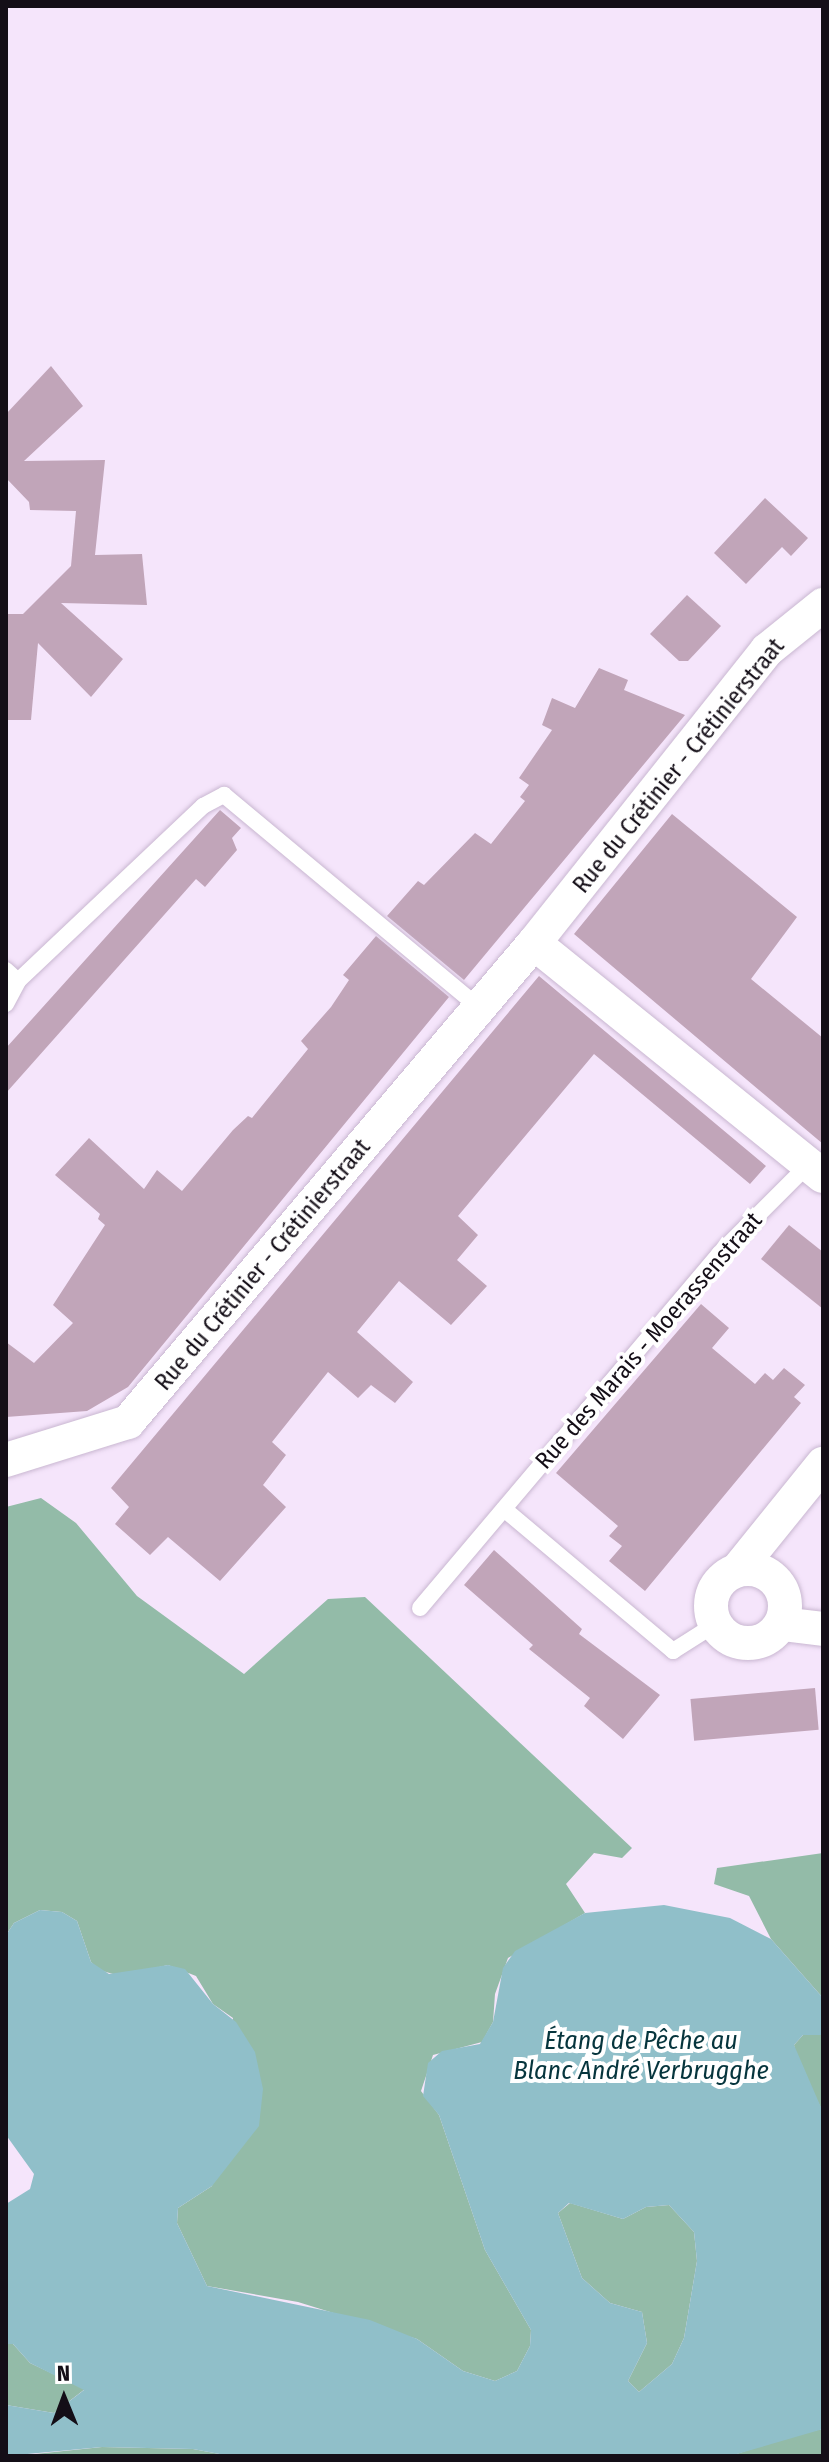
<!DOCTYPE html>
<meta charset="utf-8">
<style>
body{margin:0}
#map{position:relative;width:829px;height:2462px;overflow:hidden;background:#f5e5fb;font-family:"Fira Sans Condensed",sans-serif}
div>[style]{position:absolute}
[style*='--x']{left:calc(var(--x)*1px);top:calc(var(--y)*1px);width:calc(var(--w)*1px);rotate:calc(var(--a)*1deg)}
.forest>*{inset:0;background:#93bba8}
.water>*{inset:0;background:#90bfc9}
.building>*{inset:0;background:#c1a5b9;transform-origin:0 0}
.roads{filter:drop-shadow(0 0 2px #c9b7d1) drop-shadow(0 0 2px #c9b7d1)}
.service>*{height:16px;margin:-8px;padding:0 8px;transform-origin:8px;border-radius:8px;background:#fff}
.minor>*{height:34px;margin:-17px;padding:0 17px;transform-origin:17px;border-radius:17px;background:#fff}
.minor>.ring{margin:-17px;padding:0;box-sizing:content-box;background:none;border:34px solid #fff;border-radius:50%}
span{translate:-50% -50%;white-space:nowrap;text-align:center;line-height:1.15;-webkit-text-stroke:8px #fff;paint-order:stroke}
.street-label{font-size:24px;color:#140e17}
.water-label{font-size:26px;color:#06353d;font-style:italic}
.frame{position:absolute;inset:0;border:8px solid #140e17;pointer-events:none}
.north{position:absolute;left:24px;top:2358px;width:80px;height:80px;-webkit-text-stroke:6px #fff;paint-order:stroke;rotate:359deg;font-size:22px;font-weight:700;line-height:32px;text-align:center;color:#140e17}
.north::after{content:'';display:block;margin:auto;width:28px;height:36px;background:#140e17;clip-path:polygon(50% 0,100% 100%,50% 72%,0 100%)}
</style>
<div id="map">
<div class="forest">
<i style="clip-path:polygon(41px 1498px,76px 1523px,137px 1596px,244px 1674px,328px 1599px,365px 1597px,632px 1848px,622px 1858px,594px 1853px,566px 1884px,585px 1913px,508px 1958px,495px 1994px,493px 2022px,482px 2042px,433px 2055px,421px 2091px,439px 2115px,485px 2250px,531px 2330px,530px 2346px,517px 2371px,495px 2381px,463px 2371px,417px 2339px,298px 2302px,207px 2286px,177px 2223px,178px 2208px,212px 2186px,233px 2018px,213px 2004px,196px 1976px,168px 1965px,120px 1976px,99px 1970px,91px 1962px,77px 1921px,62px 1912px,40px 1910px,14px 1923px,6px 1935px,6px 1507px)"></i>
<i style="clip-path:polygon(823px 1853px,823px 1998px,771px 1939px,749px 1896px,714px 1884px,717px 1868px)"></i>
<i style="clip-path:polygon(803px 2035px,823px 2035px,823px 2112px,798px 2064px,794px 2045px)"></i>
<i style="clip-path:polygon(570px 2203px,623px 2219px,646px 2207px,669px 2205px,694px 2232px,697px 2261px,684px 2338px,672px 2364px,639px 2392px,628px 2381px,647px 2343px,642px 2312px,610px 2303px,582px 2278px,558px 2213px)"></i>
<i style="clip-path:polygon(6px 2344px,13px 2344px,30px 2363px,85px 2389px,54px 2413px,6px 2405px)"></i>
<i style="clip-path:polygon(823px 2429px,823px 2456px,730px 2456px,801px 2433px)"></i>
<i style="clip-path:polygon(102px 2447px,193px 2449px,230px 2456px,16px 2456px)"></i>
</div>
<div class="water">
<i style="clip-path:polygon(evenodd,664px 1905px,730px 1918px,771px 1939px,823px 1998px,823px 2035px,803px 2035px,794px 2045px,823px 2112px,823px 2429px,730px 2456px,230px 2456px,193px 2449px,102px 2447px,6px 2456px,6px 2405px,54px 2413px,84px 2390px,30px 2363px,13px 2344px,6px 2344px,6px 2204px,30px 2189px,34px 2174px,6px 2135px,6px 1935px,14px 1923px,40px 1910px,62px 1912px,77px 1921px,91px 1962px,109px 1974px,168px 1965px,185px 1969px,213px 2004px,236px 2022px,255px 2052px,263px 2089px,259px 2126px,212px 2186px,178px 2208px,177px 2223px,207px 2286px,370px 2320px,417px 2339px,463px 2371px,495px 2381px,517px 2371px,530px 2346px,531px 2330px,485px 2250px,439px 2115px,423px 2096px,428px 2063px,442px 2051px,480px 2044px,493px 2022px,503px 1968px,515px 1951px,585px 1913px,664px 1905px,569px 2203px,623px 2219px,646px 2207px,669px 2205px,694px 2232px,697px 2261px,684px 2338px,672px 2364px,639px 2392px,628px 2381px,647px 2343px,642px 2312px,610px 2303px,582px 2278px,558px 2213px,569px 2203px)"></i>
</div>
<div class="building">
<i style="clip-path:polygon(51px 366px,83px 406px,24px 461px,105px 460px,95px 555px,142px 554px,147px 605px,61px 603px,123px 659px,91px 697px,38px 643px,31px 720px,6px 720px,6px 614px,23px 614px,71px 566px,76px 511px,30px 510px,29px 502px,6px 478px,6px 414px)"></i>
<i style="clip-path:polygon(765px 498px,808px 538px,791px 556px,782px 547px,746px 584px,714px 553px)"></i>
<i style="clip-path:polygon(687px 595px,721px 626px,688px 661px,679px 661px,650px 634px)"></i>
<i style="clip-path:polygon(599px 668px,628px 680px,624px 690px,685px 715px,464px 980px,387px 916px,418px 881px,424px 885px,475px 833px,491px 844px,525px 801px,520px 797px,529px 785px,519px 778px,552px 730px,542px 725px,552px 698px,575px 708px)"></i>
<i style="clip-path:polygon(220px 810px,241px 828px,232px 838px,237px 850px,205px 887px,196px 879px,6px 1093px,6px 1048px)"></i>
<i style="clip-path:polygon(672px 814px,797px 917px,751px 979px,823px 1038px,823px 1144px,574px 934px)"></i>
<i style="clip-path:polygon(376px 936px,449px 997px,128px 1387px,87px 1411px,6px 1417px,6px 1342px,34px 1363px,73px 1323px,53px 1305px,105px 1225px,98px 1219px,100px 1214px,55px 1175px,89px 1138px,144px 1189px,157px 1170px,182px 1191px,233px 1130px,248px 1116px,252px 1118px,308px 1049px,301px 1041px,331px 1007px,349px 980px,343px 975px)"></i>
<i style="clip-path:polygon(539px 976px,766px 1166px,750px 1184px,594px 1054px,458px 1216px,478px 1235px,457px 1260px,487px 1286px,451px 1325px,399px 1281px,357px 1332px,413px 1382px,395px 1403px,371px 1385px,358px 1398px,328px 1372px,272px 1442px,286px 1455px,263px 1485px,286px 1507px,220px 1581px,168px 1537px,150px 1555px,115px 1524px,129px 1507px,111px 1488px)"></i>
<i style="clip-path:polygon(789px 1225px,823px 1252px,823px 1309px,761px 1259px)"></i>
<i style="clip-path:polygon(701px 1304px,729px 1328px,712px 1348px,755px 1384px,765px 1373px,773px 1380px,784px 1368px,805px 1385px,794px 1397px,801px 1403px,645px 1591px,609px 1561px,622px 1546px,609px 1536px,618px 1526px,556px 1473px)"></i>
<i style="clip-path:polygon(494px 1550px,582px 1629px,579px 1634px,660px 1695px,623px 1739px,584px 1706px,590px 1698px,529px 1649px,533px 1645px,464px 1585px)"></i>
<i style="left:815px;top:1688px;width:42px;height:125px;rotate:85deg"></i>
</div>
<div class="roads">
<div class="service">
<i style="--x:6;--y:970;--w:16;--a:43"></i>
<i style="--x:18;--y:981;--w:255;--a:-43.4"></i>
<i style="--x:203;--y:806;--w:24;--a:-28"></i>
<i style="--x:224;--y:795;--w:333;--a:39.8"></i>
<i style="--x:6;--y:1004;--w:26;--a:-62"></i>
<i style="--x:504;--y:1509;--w:221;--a:40"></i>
<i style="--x:673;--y:1651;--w:49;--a:-32.4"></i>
<i style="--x:420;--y:1608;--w:463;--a:-49.8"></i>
<i style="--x:719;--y:1254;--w:127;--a:-45"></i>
</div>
<div class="minor">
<i style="--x:534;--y:943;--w:371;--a:38.9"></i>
<i style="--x:6;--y:1460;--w:128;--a:-17.3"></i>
<i style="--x:128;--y:1422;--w:628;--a:-49.72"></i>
<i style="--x:534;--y:943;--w:374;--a:-51.5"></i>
<i style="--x:767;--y:650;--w:72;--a:-38.8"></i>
<i style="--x:739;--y:1568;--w:134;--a:-51.1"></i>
<i class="ring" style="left:711px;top:1569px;width:40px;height:40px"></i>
<i style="--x:782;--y:1624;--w:41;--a:7"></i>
</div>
</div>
<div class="street-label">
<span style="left:679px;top:766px;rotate:-51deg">Rue du Crétinier - Crétinierstraat</span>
<span style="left:263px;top:1265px;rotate:-50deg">Rue du Crétinier - Crétinierstraat</span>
<span style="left:649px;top:1341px;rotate:-49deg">Rue des Marais - Moerassenstraat</span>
</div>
<div class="water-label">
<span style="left:641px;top:2056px">Étang de Pêche au<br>Blanc André Verbrugghe</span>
</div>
<div class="frame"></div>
<div class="north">N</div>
</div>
